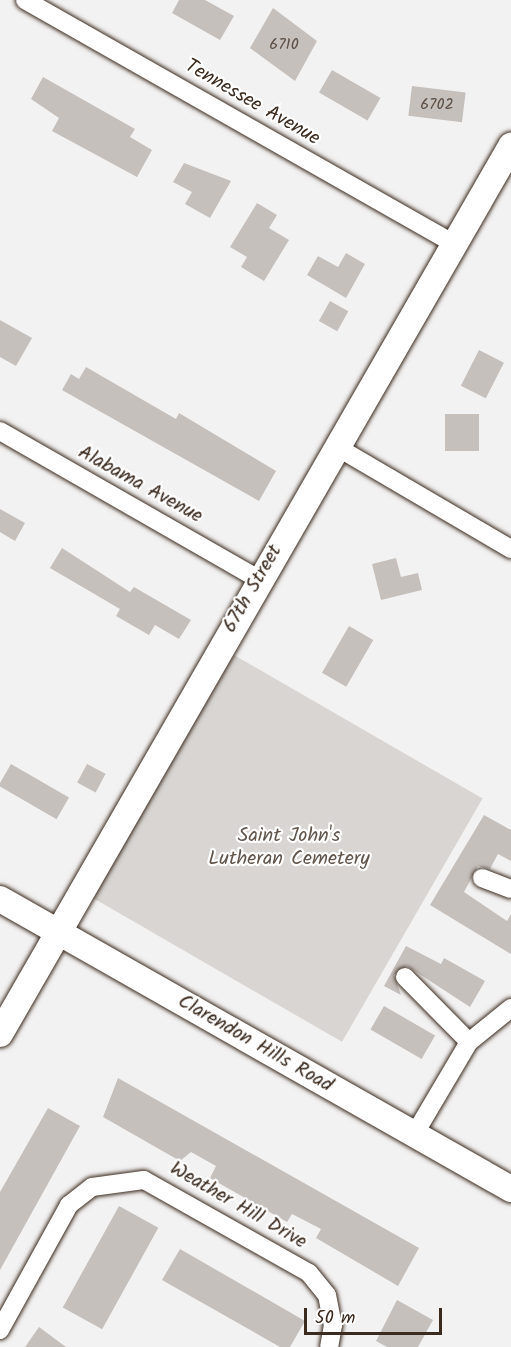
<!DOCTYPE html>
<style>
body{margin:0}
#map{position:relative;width:511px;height:1347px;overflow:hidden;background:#f3f2f2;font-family:Kalam,sans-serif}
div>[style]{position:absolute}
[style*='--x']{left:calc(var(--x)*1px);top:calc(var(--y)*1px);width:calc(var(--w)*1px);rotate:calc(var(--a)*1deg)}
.green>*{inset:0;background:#d8d5d2;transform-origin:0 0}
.building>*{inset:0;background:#c6c0bd;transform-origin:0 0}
.roads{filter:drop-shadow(0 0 2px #3b2a1e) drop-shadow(0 0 2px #3b2a1e)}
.street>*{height:18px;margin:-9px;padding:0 9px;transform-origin:9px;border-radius:9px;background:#fff}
.secondary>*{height:26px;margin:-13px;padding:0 13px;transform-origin:13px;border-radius:13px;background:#fff}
span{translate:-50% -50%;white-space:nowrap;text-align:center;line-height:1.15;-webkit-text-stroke:4.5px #fff;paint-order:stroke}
.number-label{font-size:16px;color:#5e5046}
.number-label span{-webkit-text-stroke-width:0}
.street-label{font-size:20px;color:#3b2a1e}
.park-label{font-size:20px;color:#62554b}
.scale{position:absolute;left:304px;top:1308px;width:138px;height:27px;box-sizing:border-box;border:3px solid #3b2a1e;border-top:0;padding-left:8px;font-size:18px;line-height:21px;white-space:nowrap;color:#3b2a1e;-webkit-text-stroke:4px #fff;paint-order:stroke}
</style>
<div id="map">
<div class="green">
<i style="left:234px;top:655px;width:287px;height:281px;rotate:30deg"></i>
</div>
<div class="building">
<i style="clip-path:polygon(179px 0,205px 0,234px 16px,220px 40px,172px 13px)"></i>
<i style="clip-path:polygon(273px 8px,317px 41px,295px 81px,250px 48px)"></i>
<i style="left:332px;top:70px;width:56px;height:26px;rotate:30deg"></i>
<i style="clip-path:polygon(43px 77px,135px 129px,130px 137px,152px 150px,137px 177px,52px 131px,59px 118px,31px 99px)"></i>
<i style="left:412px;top:86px;width:54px;height:30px;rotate:7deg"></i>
<i style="clip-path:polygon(184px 163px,231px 181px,210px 218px,185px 204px,192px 192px,173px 182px)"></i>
<i style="clip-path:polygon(257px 203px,277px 215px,269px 228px,289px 240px,264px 281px,241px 267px,247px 257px,230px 247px)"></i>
<i style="clip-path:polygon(346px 253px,365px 264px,346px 298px,307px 275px,318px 256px,338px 267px)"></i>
<i style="left:330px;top:301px;width:21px;height:23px;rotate:29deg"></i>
<i style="clip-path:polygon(0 320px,32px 338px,16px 366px,0 357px)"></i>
<i style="left:479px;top:350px;width:28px;height:40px;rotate:27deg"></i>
<i style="clip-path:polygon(86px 367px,176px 419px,179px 413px,276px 471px,259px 501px,62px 390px,71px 374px,79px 379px)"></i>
<i style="left:445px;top:414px;width:34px;height:37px"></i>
<i style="clip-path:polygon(0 509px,25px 523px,15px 541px,0 532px)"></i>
<i style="clip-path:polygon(62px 548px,130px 592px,134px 587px,191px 620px,179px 639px,155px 625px,149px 635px,116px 616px,120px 609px,50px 568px)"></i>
<i style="clip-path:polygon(396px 558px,401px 577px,418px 573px,422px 590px,381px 600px,372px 564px)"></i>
<i style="left:349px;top:626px;width:28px;height:54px;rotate:30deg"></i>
<i style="left:11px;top:764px;width:67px;height:25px;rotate:30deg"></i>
<i style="left:87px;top:764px;width:21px;height:21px;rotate:28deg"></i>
<i style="clip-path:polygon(484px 815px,511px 830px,511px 861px,498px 854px,490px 869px,478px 866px,464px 892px,507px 921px,511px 914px,511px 954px,430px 905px)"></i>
<i style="clip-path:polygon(406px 946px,441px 964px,444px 958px,485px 981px,470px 1007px,407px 966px,394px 975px,401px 995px,384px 986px)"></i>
<i style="left:384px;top:1006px;width:59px;height:27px;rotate:30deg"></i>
<i style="clip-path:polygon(118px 1078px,419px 1248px,398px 1286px,316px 1238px,321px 1229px,292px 1214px,287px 1222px,210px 1178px,216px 1166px,191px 1152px,180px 1161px,103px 1117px)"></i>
<i style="clip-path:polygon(48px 1108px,80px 1126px,0 1270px,0 1192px)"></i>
<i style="left:119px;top:1206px;width:45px;height:116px;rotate:29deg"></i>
<i style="clip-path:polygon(180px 1249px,305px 1321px,290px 1347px,280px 1347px,162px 1280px)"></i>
<i style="clip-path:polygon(397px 1300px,433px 1320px,418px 1347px,387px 1347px,376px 1341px)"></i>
<i style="clip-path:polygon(39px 1327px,66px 1347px,25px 1347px)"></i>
</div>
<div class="roads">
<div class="street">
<i style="--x:25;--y:0;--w:494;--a:29.6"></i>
<i style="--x:0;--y:431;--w:297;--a:29.8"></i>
<i style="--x:337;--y:447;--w:202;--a:30.4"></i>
<i style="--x:482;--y:878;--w:31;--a:21"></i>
<i style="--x:405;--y:977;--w:91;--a:45.4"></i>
<i style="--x:414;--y:1135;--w:108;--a:-59.4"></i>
<i style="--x:469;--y:1042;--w:54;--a:-39"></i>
<i style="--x:0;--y:1330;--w:143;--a:-61.1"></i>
<i style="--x:69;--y:1205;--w:29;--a:-38"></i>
<i style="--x:92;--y:1187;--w:52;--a:-7.7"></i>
<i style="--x:144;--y:1180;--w:189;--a:29.4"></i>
<i style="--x:309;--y:1273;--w:28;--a:51"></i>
<i style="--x:327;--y:1295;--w:31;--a:79"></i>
<i style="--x:333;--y:1325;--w:22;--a:100"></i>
</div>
<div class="secondary">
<i style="--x:0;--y:899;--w:588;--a:29.58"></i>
<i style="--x:0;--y:1034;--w:1025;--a:-60.08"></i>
</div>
</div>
<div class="number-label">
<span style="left:284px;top:45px">6710</span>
<span style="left:437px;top:105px">6702</span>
</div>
<div class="street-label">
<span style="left:252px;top:103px;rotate:30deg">Tennessee Avenue</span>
<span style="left:140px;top:485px;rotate:29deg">Alabama Avenue</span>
<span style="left:253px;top:589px;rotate:-60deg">67th Street</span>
<span style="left:255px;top:1044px;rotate:30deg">Clarendon Hills Road</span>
<span style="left:238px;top:1206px;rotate:30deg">Weather Hill Drive</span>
</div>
<div class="park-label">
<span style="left:289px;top:848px">Saint John's<br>Lutheran Cemetery</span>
</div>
<div class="scale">50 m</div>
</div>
